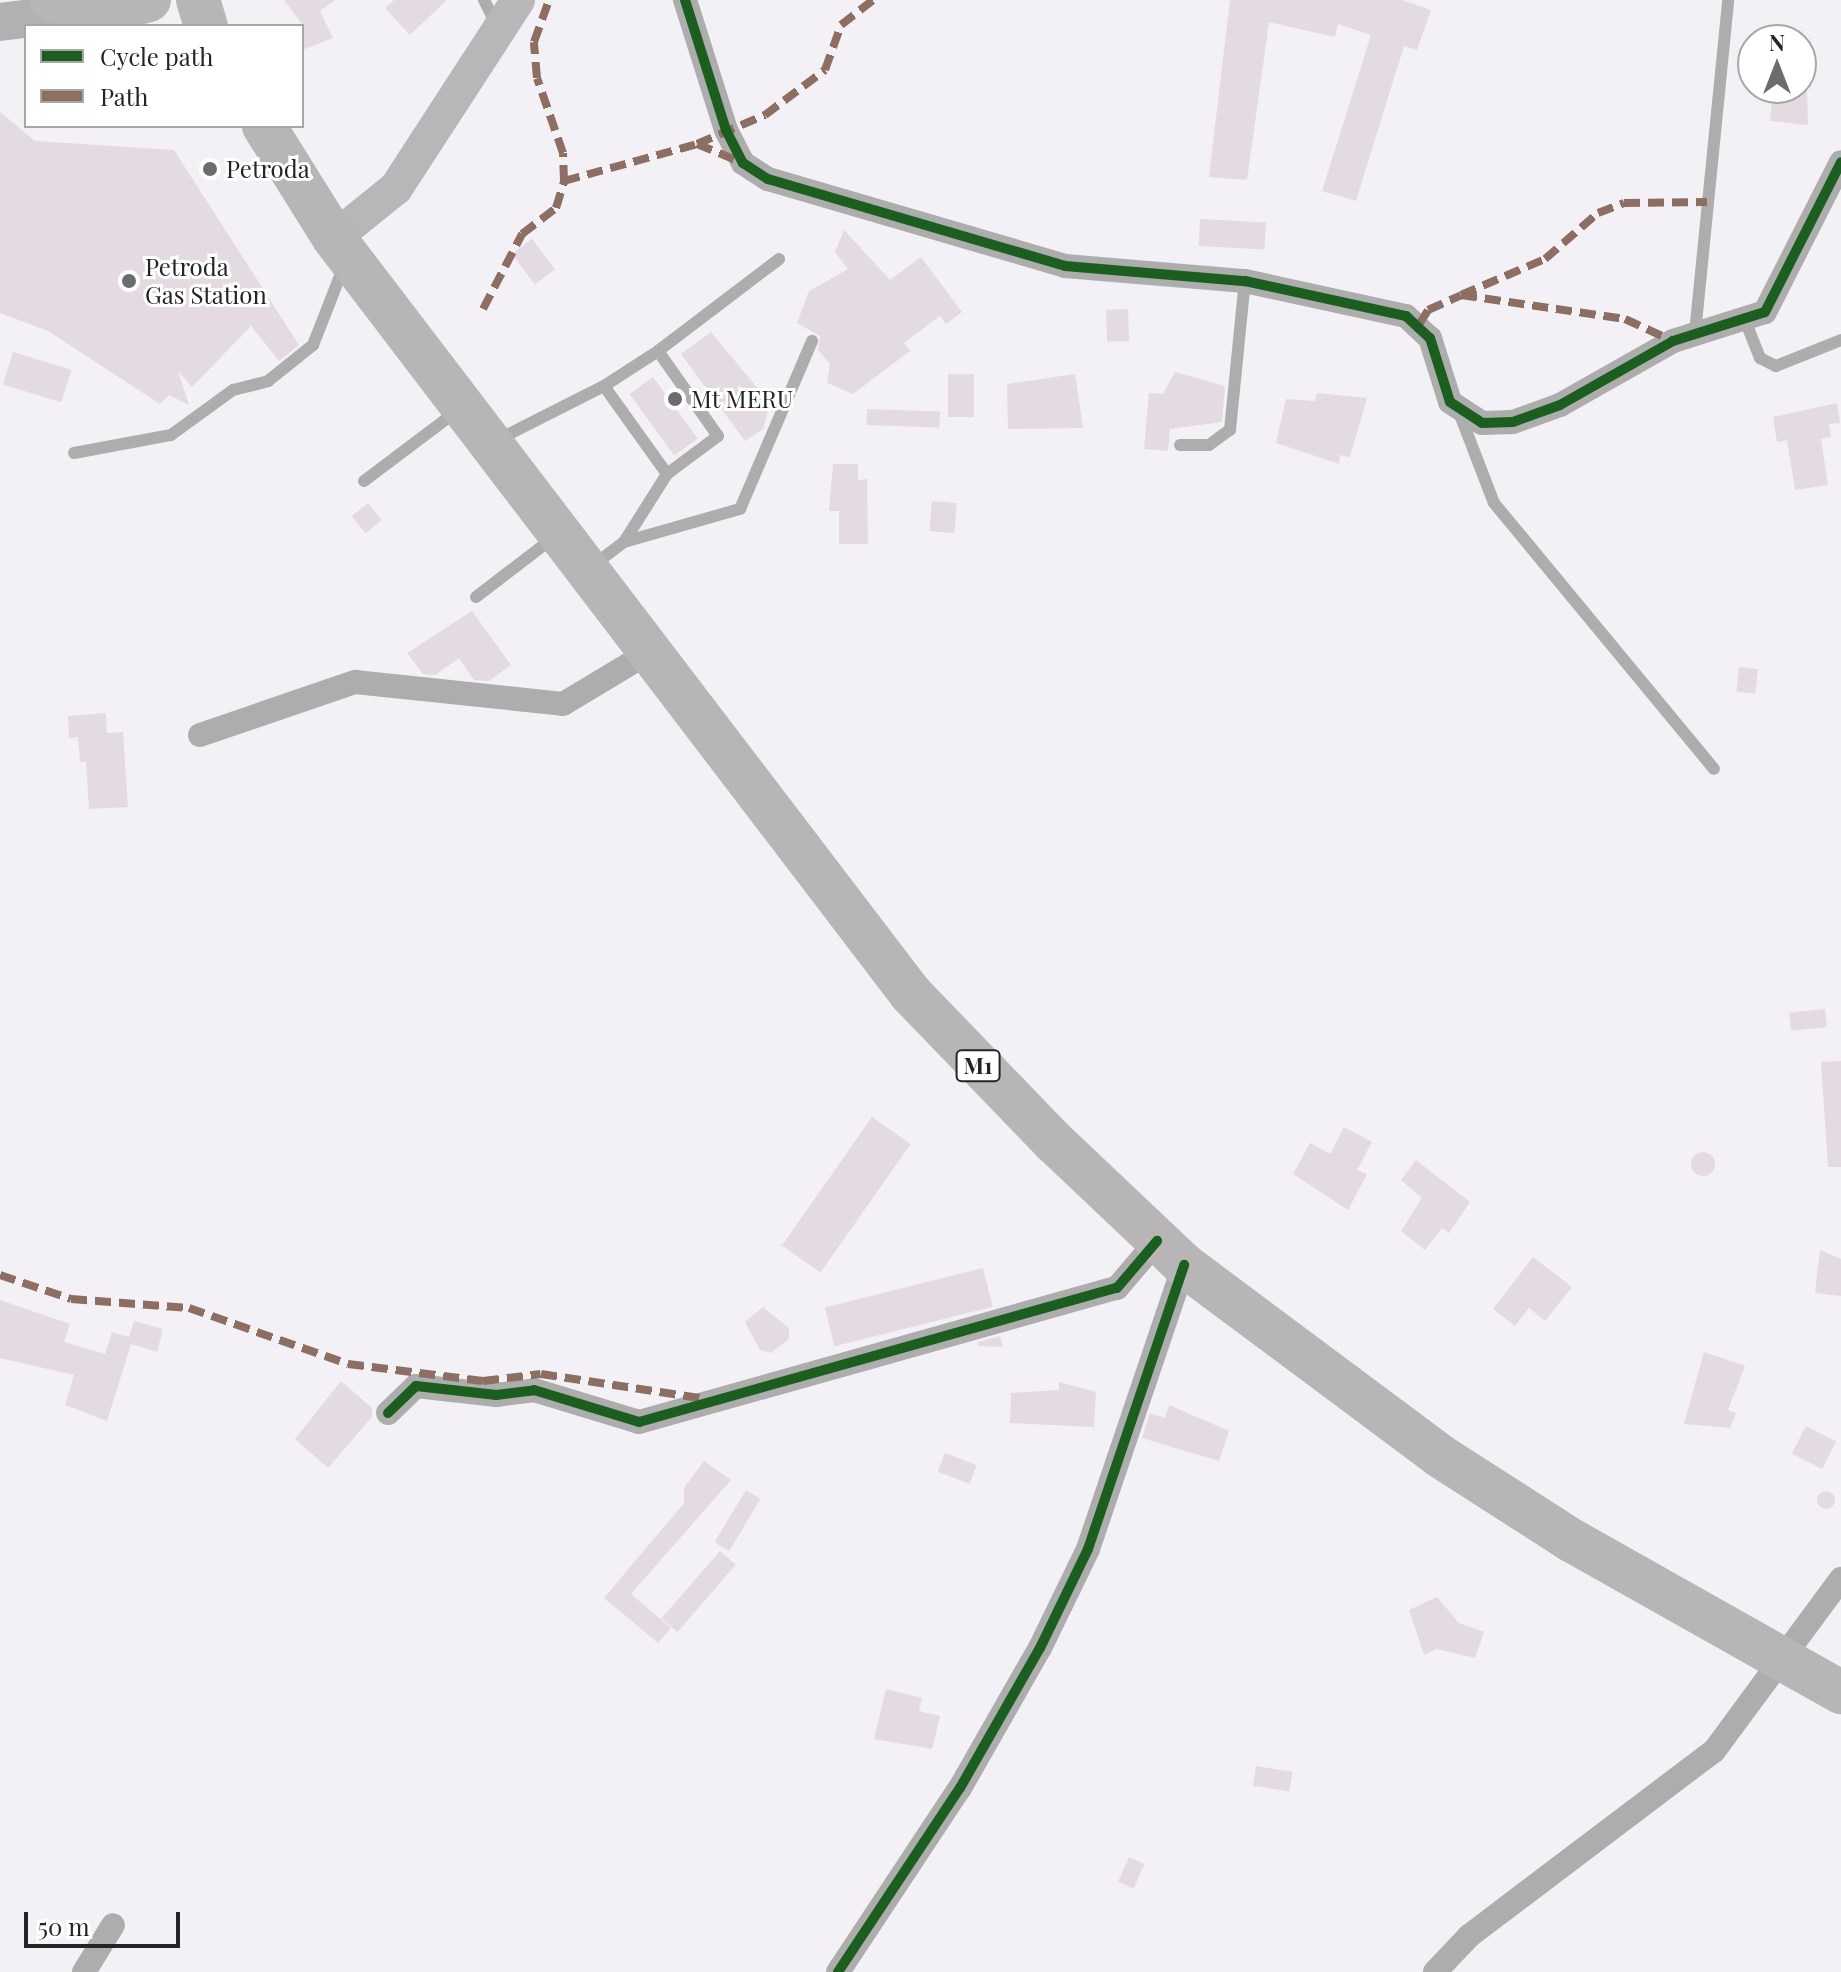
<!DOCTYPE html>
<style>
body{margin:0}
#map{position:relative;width:1841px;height:1972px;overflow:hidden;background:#f3f1f6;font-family:"Playfair Display",serif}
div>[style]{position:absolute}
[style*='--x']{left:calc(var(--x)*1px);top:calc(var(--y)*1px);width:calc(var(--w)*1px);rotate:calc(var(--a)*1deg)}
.building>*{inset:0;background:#e4dae1;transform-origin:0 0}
.round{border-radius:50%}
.lane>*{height:12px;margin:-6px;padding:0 6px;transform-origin:6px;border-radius:6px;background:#aeadae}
.street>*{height:24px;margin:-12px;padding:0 12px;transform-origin:12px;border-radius:12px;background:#aeadae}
.secondary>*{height:34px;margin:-17px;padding:0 17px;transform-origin:17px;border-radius:17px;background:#b8b6b8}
.primary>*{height:38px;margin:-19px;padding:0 19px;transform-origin:19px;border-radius:19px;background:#b2b0b2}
.highway>*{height:44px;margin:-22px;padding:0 22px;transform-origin:22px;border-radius:22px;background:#b7b5b6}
.quiet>*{height:8px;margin-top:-4px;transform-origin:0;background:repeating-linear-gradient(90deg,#8d6e63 0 16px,transparent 0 24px)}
.cycleway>*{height:10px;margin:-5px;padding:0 5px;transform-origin:5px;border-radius:5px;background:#1b5e20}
.dots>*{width:22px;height:22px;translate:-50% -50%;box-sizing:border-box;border:4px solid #fff;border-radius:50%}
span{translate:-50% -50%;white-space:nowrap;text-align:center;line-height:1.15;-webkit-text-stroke:6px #fff;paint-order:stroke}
.shield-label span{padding:2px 6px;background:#fff;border:2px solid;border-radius:6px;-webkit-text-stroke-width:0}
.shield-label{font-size:22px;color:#242325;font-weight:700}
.poi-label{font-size:24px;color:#242325}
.left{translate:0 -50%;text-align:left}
.legend{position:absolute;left:24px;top:24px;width:280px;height:104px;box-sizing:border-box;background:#fff;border:2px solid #a7a7a8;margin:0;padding:10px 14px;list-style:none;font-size:24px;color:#242325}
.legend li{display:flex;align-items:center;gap:16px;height:40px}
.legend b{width:40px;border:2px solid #a7a7a8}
.north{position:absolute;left:1737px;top:24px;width:80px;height:80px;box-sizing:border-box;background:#fff;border:2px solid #a7a7a8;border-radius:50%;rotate:0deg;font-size:22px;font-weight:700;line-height:32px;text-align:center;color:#242325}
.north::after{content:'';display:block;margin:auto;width:28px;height:36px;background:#6c6b6e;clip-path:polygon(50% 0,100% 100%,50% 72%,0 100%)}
.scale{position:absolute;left:24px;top:1912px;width:156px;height:36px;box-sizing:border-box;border:4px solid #242325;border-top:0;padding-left:10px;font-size:24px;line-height:28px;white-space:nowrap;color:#242325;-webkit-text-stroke:6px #fff;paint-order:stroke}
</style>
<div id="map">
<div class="building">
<i style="clip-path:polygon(284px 0,335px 0,320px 11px,333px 38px,302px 50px,302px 24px)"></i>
<i style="clip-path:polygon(394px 0,447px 0,410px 35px,385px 8px)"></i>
<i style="clip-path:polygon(1230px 0,1402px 0,1431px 10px,1417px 50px,1404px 46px,1356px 201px,1322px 191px,1371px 35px,1338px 24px,1335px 37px,1269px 22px,1247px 180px,1209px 177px)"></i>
<i style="clip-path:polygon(1773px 88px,1807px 88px,1808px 125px,1770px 121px)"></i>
<i style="clip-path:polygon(0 112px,35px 141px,174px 150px,299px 345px,279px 361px,251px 326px,192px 387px,178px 371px,189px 405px,169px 395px,160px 404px,48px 331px,0 313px)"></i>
<i style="left:1200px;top:219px;width:66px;height:27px;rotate:3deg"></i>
<i style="clip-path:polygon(844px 230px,890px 280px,921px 257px,962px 312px,946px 324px,940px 316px,904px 343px,910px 351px,853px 394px,827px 383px,830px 364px,818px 350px,820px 336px,797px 323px,809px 291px,848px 269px,835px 252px)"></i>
<i style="left:532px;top:239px;width:38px;height:25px;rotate:53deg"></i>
<i style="left:1128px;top:309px;width:32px;height:22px;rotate:88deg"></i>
<i style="clip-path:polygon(711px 332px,770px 403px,763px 429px,745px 441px,681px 354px)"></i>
<i style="left:13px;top:352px;width:61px;height:34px;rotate:17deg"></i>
<i style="clip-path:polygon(1175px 372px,1225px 386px,1222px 422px,1170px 429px,1168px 451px,1144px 449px,1149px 393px,1163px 394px)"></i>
<i style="left:948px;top:374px;width:26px;height:43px"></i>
<i style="clip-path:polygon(1075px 374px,1083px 428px,1008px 429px,1007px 384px)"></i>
<i style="left:653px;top:377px;width:76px;height:29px;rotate:54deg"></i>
<i style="clip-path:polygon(1317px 393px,1367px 398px,1350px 457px,1340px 455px,1339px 464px,1276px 443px,1286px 399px,1315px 401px)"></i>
<i style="clip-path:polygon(1837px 403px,1840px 423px,1829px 424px,1831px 437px,1821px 439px,1828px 485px,1795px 490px,1787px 440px,1777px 442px,1773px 417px)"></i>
<i style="left:867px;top:409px;width:73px;height:16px;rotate:2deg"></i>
<i style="clip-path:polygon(833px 464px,858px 464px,858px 480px,867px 479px,868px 544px,839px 544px,839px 511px,829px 511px)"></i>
<i style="left:932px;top:501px;width:25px;height:30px;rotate:5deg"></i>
<i style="left:368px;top:503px;width:22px;height:21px;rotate:51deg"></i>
<i style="clip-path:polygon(472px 611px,511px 665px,489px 681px,474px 680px,459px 658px,435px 675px,423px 674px,407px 653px)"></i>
<i style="left:1739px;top:667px;width:19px;height:25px;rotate:6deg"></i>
<i style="clip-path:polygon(106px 713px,107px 733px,123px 732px,128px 807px,89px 809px,86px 762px,80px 762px,78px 737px,69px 738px,68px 716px)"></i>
<i style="left:1825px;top:1009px;width:18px;height:36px;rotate:84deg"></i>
<i style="clip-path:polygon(1841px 1061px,1841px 1167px,1828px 1167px,1821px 1062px)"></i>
<i style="left:872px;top:1117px;width:47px;height:157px;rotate:35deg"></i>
<i style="clip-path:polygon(1344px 1127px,1372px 1142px,1357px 1170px,1367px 1174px,1348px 1210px,1293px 1174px,1310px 1143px,1330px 1154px)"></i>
<i class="round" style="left:1691px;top:1152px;width:24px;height:24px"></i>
<i style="clip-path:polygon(1416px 1160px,1470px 1202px,1449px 1233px,1442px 1228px,1425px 1250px,1401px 1231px,1422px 1198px,1401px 1180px)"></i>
<i style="clip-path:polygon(1820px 1250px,1841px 1259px,1841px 1296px,1815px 1293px)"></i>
<i style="clip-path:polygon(1533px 1257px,1572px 1287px,1545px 1321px,1529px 1308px,1515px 1326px,1493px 1309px)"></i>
<i style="left:983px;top:1268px;width:40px;height:163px;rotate:76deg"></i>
<i style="clip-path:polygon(0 1300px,70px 1324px,64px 1342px,105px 1354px,112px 1332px,129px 1337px,134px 1321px,163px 1329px,157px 1352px,131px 1344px,107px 1421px,65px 1405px,74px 1375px,0 1358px)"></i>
<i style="clip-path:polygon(763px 1307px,789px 1328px,789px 1339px,771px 1353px,760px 1350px,745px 1322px)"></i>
<i style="clip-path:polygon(1000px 1336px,1003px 1347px,978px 1346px,978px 1342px)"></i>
<i style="clip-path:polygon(1704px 1352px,1745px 1366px,1728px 1410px,1736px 1413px,1730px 1428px,1684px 1424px)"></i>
<i style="clip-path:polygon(341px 1381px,372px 1408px,372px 1417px,328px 1468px,295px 1439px)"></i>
<i style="clip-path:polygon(1059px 1382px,1096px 1392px,1094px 1427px,1010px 1423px,1011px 1393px,1059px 1390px)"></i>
<i style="clip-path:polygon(1169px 1405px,1229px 1431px,1219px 1461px,1142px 1438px,1150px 1413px,1165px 1418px)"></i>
<i style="left:1806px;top:1426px;width:34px;height:31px;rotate:27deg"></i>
<i style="left:945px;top:1453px;width:34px;height:20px;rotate:21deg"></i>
<i style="clip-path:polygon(704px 1461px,731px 1480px,631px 1594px,671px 1628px,658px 1643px,604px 1598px,684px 1503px,684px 1488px)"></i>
<i style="left:746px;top:1490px;width:17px;height:61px;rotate:31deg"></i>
<i class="round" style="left:1817px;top:1491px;width:18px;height:18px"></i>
<i style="left:720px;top:1551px;width:21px;height:89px;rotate:41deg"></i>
<i style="clip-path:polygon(1437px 1597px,1459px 1623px,1484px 1632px,1475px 1658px,1436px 1649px,1424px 1655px,1409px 1610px)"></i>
<i style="clip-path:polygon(886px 1689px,922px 1698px,919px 1711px,940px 1716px,932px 1749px,874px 1739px)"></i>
<i style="left:1256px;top:1766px;width:37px;height:20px;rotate:9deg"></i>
<i style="left:1129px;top:1857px;width:17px;height:27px;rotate:24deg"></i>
</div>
<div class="lane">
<i style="--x:484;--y:0;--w:29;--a:63"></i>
<i style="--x:1745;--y:320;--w:41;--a:68.5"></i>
<i style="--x:1760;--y:358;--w:18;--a:27"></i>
<i style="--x:1776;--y:366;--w:70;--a:-21.8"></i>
<i style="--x:1695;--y:333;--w:335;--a:-84.3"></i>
<i style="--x:658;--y:351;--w:152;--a:-37.2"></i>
<i style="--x:604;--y:386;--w:64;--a:-32.9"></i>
<i style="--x:658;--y:351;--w:104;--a:54.8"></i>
<i style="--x:718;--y:436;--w:64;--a:143.3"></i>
<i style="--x:1459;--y:412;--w:97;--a:69"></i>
<i style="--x:1494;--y:503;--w:345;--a:50.4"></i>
<i style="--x:497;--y:440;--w:120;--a:-26.8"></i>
<i style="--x:604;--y:386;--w:108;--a:54.4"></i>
<i style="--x:667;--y:474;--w:80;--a:122.3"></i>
<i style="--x:624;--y:542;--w:41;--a:142.9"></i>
<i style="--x:1180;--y:445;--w:29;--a:0"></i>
<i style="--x:1209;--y:445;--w:26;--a:-36"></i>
<i style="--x:1230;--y:430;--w:150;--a:-84.3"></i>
<i style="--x:74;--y:453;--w:99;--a:-10.5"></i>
<i style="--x:171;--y:435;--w:77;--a:-36"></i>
<i style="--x:233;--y:390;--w:36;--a:-14"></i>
<i style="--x:268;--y:381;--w:58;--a:-38.7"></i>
<i style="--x:313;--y:345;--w:85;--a:-68.6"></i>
<i style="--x:364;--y:481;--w:116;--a:-37"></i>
<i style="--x:624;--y:542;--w:121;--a:-15.9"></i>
<i style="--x:740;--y:509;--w:183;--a:-66.8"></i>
<i style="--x:476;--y:597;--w:97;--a:-37.5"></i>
</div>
<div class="street">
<i style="--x:685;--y:0;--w:136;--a:72.5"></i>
<i style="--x:726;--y:130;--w:37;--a:63"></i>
<i style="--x:743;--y:163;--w:30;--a:33"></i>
<i style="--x:768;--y:179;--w:309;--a:16.3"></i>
<i style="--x:1065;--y:266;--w:181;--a:4.8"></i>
<i style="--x:1245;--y:281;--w:165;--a:12.3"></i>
<i style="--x:1406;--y:316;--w:33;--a:43"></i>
<i style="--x:1430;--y:338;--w:67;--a:72.6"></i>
<i style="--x:1450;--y:402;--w:38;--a:33"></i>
<i style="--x:1482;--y:423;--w:31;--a:-2"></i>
<i style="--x:1513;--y:422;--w:50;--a:-19.9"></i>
<i style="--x:1560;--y:405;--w:130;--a:-29.5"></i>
<i style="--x:1673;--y:341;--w:96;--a:-17.5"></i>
<i style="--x:1765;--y:312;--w:168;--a:-63.1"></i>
<i style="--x:200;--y:735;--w:164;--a:-18.9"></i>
<i style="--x:355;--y:682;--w:209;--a:6"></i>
<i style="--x:563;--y:704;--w:99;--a:-31"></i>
<i style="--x:388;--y:1413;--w:39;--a:-44"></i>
<i style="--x:416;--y:1386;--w:81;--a:6.4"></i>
<i style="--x:496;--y:1395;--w:38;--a:-7"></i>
<i style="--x:534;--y:1390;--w:110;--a:16.9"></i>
<i style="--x:639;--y:1422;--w:496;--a:-15.7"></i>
<i style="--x:1117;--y:1288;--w:62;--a:-49.6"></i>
<i style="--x:84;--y:1972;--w:55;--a:-58.3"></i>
<i style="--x:838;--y:1972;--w:221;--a:-56.5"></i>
<i style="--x:960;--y:1788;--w:161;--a:-60.3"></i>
<i style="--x:1040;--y:1648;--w:110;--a:-64.1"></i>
<i style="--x:1088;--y:1549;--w:300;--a:-71.3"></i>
<i style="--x:1435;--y:1972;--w:50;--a:-46.6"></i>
<i style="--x:1469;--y:1936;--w:307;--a:-37.1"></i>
<i style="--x:1714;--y:1751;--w:214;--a:-53.6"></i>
</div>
<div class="secondary">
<i style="--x:334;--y:238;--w:80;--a:-38.9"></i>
<i style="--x:396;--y:188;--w:224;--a:-57"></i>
</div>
<div class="primary">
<i style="--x:0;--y:22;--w:81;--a:-7.1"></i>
</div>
<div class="highway">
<i style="--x:52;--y:0;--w:45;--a:19.7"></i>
<i style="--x:94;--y:15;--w:57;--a:-15.3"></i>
<i style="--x:198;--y:0;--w:27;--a:73"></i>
<i style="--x:264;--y:126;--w:132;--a:58"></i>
<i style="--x:334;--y:238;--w:951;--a:52.65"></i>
<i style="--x:911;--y:994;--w:206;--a:46"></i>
<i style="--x:1054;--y:1142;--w:179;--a:43.4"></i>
<i style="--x:1184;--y:1265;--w:319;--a:36.7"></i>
<i style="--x:1440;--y:1456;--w:156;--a:32.7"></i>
<i style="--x:1571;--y:1540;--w:310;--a:29.4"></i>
</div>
<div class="quiet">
<i style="--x:697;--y:144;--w:74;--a:-23.1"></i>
<i style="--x:765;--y:115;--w:75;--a:-36.9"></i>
<i style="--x:825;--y:70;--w:48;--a:-70.4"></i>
<i style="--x:841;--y:25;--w:41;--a:-38"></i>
<i style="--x:564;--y:181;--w:138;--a:-15.5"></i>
<i style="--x:697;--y:144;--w:50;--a:22.4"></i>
<i style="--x:1461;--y:295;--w:91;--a:-23.2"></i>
<i style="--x:1545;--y:259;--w:70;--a:-41"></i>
<i style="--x:1598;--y:213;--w:28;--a:-21"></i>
<i style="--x:1624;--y:203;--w:83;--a:-0.7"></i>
<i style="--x:483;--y:309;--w:85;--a:-62.5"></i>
<i style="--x:522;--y:234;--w:43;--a:-37.4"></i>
<i style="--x:556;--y:208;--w:28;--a:-73"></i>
<i style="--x:564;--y:181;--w:28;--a:-92"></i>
<i style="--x:563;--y:153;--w:79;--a:-109.1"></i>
<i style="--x:537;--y:78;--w:36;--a:-95"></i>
<i style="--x:534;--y:42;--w:45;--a:-70.3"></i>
<i style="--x:1420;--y:323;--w:15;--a:-58"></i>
<i style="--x:1428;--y:310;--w:36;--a:-24"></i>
<i style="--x:1461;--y:295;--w:166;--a:8.3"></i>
<i style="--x:1625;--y:319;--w:53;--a:24.6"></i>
<i style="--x:0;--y:1275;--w:75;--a:18.7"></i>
<i style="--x:71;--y:1299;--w:118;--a:4.4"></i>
<i style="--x:189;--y:1308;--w:169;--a:19.4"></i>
<i style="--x:348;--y:1364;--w:136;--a:7.2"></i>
<i style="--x:483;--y:1381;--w:58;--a:-6.9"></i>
<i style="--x:541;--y:1374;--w:167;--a:8.6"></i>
</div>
<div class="cycleway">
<i style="--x:685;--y:0;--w:136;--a:72.5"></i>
<i style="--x:726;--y:130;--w:37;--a:63"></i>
<i style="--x:743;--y:163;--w:30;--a:33"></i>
<i style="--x:768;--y:179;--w:309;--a:16.3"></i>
<i style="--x:1065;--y:266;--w:181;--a:4.8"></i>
<i style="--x:1245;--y:281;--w:165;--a:12.3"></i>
<i style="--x:1406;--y:316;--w:33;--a:43"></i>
<i style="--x:1430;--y:338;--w:67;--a:72.6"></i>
<i style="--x:1450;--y:402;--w:38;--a:33"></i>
<i style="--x:1482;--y:423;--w:31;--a:-2"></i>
<i style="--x:1513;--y:422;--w:50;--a:-19.9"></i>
<i style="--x:1560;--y:405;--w:130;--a:-29.5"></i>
<i style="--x:1673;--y:341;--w:96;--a:-17.5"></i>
<i style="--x:1765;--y:312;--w:168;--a:-63.1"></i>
<i style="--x:388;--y:1413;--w:39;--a:-44"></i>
<i style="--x:416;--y:1386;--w:81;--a:6.4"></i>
<i style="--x:496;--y:1395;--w:38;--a:-7"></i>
<i style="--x:534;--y:1390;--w:110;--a:16.9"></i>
<i style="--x:639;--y:1422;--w:496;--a:-15.7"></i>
<i style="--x:1117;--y:1288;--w:62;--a:-49.6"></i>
<i style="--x:838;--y:1972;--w:221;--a:-56.5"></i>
<i style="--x:960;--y:1788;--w:161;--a:-60.3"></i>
<i style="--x:1040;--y:1648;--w:110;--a:-64.1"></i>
<i style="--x:1088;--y:1549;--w:300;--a:-71.3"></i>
</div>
<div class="dots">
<i style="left:210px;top:169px;background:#6c6b6e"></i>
<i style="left:129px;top:281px;background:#6c6b6e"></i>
<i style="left:675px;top:399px;background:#6c6b6e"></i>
</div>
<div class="shield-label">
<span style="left:978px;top:1066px">M1</span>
</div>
<div class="poi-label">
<span class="left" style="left:226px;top:169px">Petroda</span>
<span class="left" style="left:145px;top:281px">Petroda<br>Gas Station</span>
<span class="left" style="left:691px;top:399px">Mt MERU</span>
</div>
<ul class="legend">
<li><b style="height:10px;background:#1b5e20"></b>Cycle path</li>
<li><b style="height:10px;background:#8d6e63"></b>Path</li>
</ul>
<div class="north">N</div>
<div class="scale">50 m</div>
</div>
